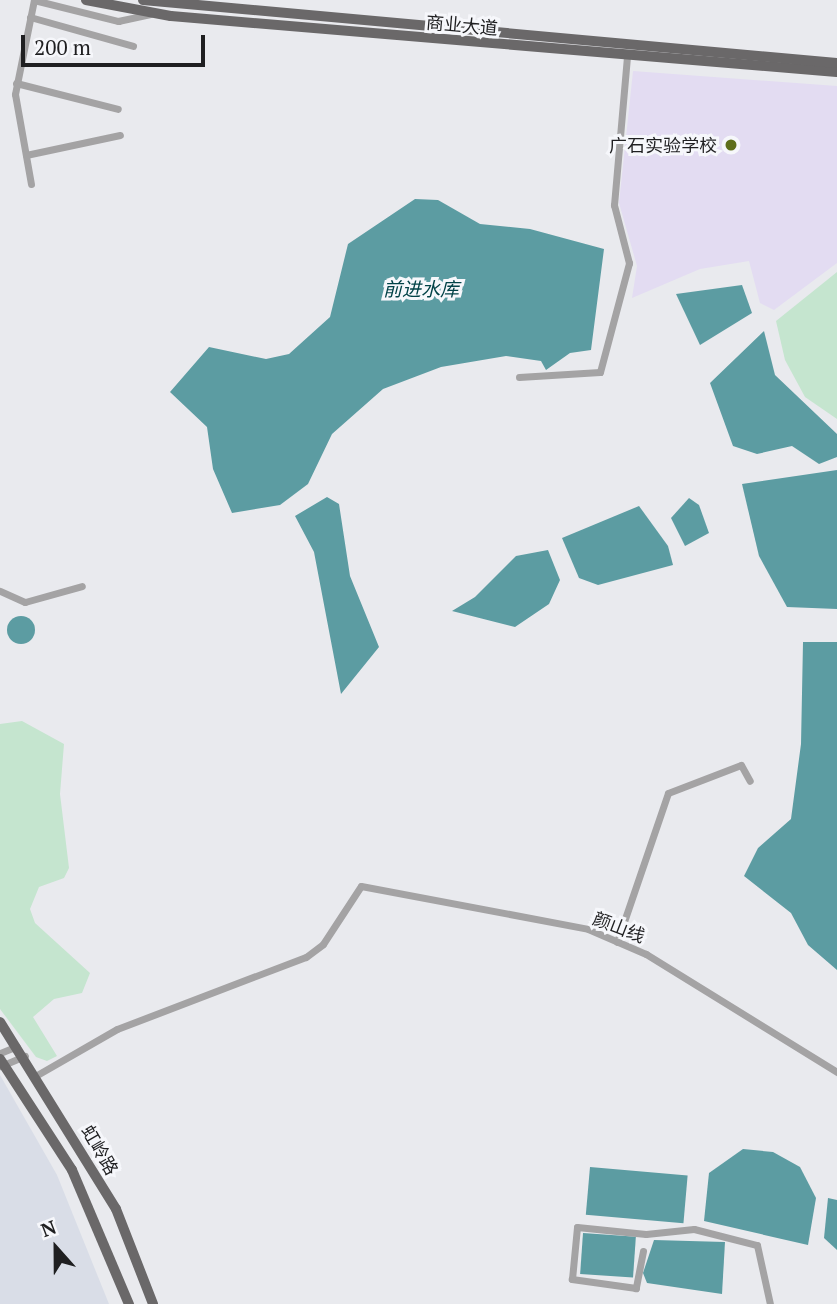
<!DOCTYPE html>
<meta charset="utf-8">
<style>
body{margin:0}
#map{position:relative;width:837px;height:1304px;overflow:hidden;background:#e9eaee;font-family:"PT Serif","Noto Sans SC",serif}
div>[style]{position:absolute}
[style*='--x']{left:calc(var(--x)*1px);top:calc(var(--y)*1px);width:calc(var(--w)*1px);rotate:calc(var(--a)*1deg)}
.built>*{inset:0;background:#d9dde7}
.education>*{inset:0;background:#e3dcf2}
.green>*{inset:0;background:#c5e5cf}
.water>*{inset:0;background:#5c9ca2;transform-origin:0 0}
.round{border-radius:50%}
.minor>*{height:7px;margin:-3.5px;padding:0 3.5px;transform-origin:3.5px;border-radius:3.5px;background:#a4a3a4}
.major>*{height:10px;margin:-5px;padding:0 5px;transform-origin:5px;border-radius:5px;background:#6a6869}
.dots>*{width:19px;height:19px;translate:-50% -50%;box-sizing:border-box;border:4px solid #f6f7fb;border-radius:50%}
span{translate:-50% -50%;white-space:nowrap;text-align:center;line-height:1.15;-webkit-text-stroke:6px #f6f7fb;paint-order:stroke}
.street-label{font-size:18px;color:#1f1f21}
.poi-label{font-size:18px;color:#1f1f21}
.right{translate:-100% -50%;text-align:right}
.water-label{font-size:19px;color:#024247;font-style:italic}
.north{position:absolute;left:21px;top:1213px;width:70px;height:70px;-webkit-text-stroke:5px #f6f7fb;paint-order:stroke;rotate:339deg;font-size:19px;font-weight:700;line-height:28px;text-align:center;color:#1f1f21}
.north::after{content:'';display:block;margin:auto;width:24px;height:32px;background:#1f1f21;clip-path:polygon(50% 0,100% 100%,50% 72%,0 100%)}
.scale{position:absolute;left:21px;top:35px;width:184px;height:32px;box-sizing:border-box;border:4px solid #1f1f21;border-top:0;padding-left:9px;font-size:21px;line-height:24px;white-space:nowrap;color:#1f1f21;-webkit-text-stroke:5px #f6f7fb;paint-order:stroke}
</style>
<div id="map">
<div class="built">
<i style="clip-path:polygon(0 1075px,57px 1175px,109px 1304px,0 1304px)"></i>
</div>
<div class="education">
<i style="clip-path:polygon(633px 71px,837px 86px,837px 263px,774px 310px,760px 303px,749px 261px,700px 269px,632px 298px,637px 266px,619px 203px)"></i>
</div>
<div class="green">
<i style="clip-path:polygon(837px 272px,837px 419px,805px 397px,785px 360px,776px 321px)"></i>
<i style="clip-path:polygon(22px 721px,64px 744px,60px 794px,69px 868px,64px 878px,39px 887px,30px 909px,35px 923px,90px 973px,82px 993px,54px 999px,33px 1017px,57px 1056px,47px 1061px,36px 1057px,0 1009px,0 724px)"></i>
</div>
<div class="water">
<i style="clip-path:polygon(415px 199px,438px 200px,480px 224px,530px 229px,604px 249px,591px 350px,570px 353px,546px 370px,541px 361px,506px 356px,441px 367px,383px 389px,332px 434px,308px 484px,280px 505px,232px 513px,213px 469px,207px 427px,170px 392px,209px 347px,266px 359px,289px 354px,330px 317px,348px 244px)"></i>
<i style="clip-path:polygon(742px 285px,752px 313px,700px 345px,676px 294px)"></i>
<i style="clip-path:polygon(764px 331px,775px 375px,837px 434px,837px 457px,819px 464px,792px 446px,757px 454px,733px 446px,710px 383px)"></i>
<i style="clip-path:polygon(837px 470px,837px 609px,787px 607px,759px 556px,742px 484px)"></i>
<i style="clip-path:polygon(327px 497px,339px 504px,350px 576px,379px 647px,341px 694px,314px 552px,295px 516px)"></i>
<i style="clip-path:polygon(689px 498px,699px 505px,709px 533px,685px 546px,671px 518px)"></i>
<i style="clip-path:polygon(639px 506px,668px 546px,673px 565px,598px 585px,579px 578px,562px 538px)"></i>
<i style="clip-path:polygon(548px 550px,560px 580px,549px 604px,515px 627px,452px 611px,475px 597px,516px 556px)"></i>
<i class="round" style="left:7px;top:616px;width:28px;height:28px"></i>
<i style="clip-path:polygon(803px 642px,837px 642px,837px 970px,808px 945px,791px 913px,744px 876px,758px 848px,791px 819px,801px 744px)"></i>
<i style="clip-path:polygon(743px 1149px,773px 1152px,800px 1167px,816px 1198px,808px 1245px,704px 1221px,709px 1173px)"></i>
<i style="left:590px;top:1167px;width:98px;height:48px;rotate:5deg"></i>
<i style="clip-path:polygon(828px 1198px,837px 1200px,837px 1250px,824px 1238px)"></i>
<i style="left:583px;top:1233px;width:53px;height:41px;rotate:4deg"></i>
<i style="clip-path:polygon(654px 1240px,725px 1242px,722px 1294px,647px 1283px,643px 1273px)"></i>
</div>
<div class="minor">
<i style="--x:34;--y:0;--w:87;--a:14"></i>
<i style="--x:118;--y:21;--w:33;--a:-12"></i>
<i style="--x:30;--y:17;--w:107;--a:15.7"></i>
<i style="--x:16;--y:83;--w:105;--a:14.3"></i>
<i style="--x:26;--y:155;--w:96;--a:-12"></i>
<i style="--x:31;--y:184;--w:91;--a:-100.1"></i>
<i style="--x:15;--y:94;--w:96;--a:-78.6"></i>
<i style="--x:519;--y:377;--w:81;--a:-3.5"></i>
<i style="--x:600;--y:372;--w:113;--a:-75.1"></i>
<i style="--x:629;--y:263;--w:60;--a:-104.5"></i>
<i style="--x:614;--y:205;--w:151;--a:-85"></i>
<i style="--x:0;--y:591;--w:27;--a:24"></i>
<i style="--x:25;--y:602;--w:59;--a:-15.7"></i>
<i style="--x:617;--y:942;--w:157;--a:-71.1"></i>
<i style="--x:668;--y:793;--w:78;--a:-21"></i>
<i style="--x:741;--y:765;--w:18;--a:61"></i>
<i style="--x:0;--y:1053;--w:18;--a:-22"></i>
<i style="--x:1;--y:1066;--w:26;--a:-23"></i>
<i style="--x:37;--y:1075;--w:92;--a:-29.9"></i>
<i style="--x:117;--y:1029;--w:202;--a:-20.9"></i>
<i style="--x:306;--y:957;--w:21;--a:-37"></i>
<i style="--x:323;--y:944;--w:69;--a:-56.8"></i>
<i style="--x:361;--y:886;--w:231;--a:10.7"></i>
<i style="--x:588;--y:929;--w:63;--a:23.3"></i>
<i style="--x:646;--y:954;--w:225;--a:31.7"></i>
<i style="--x:643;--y:1251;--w:38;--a:101"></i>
<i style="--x:636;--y:1288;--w:65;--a:-172"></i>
<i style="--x:572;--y:1279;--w:52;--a:-84.5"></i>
<i style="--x:577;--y:1227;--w:69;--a:5.8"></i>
<i style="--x:646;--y:1234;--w:48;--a:-5.9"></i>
<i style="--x:694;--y:1229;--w:65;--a:14.3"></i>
<i style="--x:757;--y:1245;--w:60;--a:77.6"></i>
</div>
<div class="major">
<i style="--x:86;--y:0;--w:86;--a:10.7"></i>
<i style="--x:171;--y:16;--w:668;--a:4.81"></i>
<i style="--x:143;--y:0;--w:697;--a:5.19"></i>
<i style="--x:0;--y:1022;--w:220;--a:58.2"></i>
<i style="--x:116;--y:1209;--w:102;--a:68.7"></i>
<i style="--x:0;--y:1059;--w:132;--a:57"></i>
<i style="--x:72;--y:1170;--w:146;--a:67"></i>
</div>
<div class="dots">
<i style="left:731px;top:145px;background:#5e6e1b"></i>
</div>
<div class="street-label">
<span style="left:462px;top:25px;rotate:5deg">商业大道</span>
<span style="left:619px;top:927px;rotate:21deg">颜山线</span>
<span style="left:100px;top:1150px;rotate:60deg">虹岭路</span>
</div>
<div class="poi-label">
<span class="right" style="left:717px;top:145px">广石实验学校</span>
</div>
<div class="water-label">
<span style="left:421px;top:289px">前进水库</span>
</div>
<div class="north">N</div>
<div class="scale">200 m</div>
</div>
